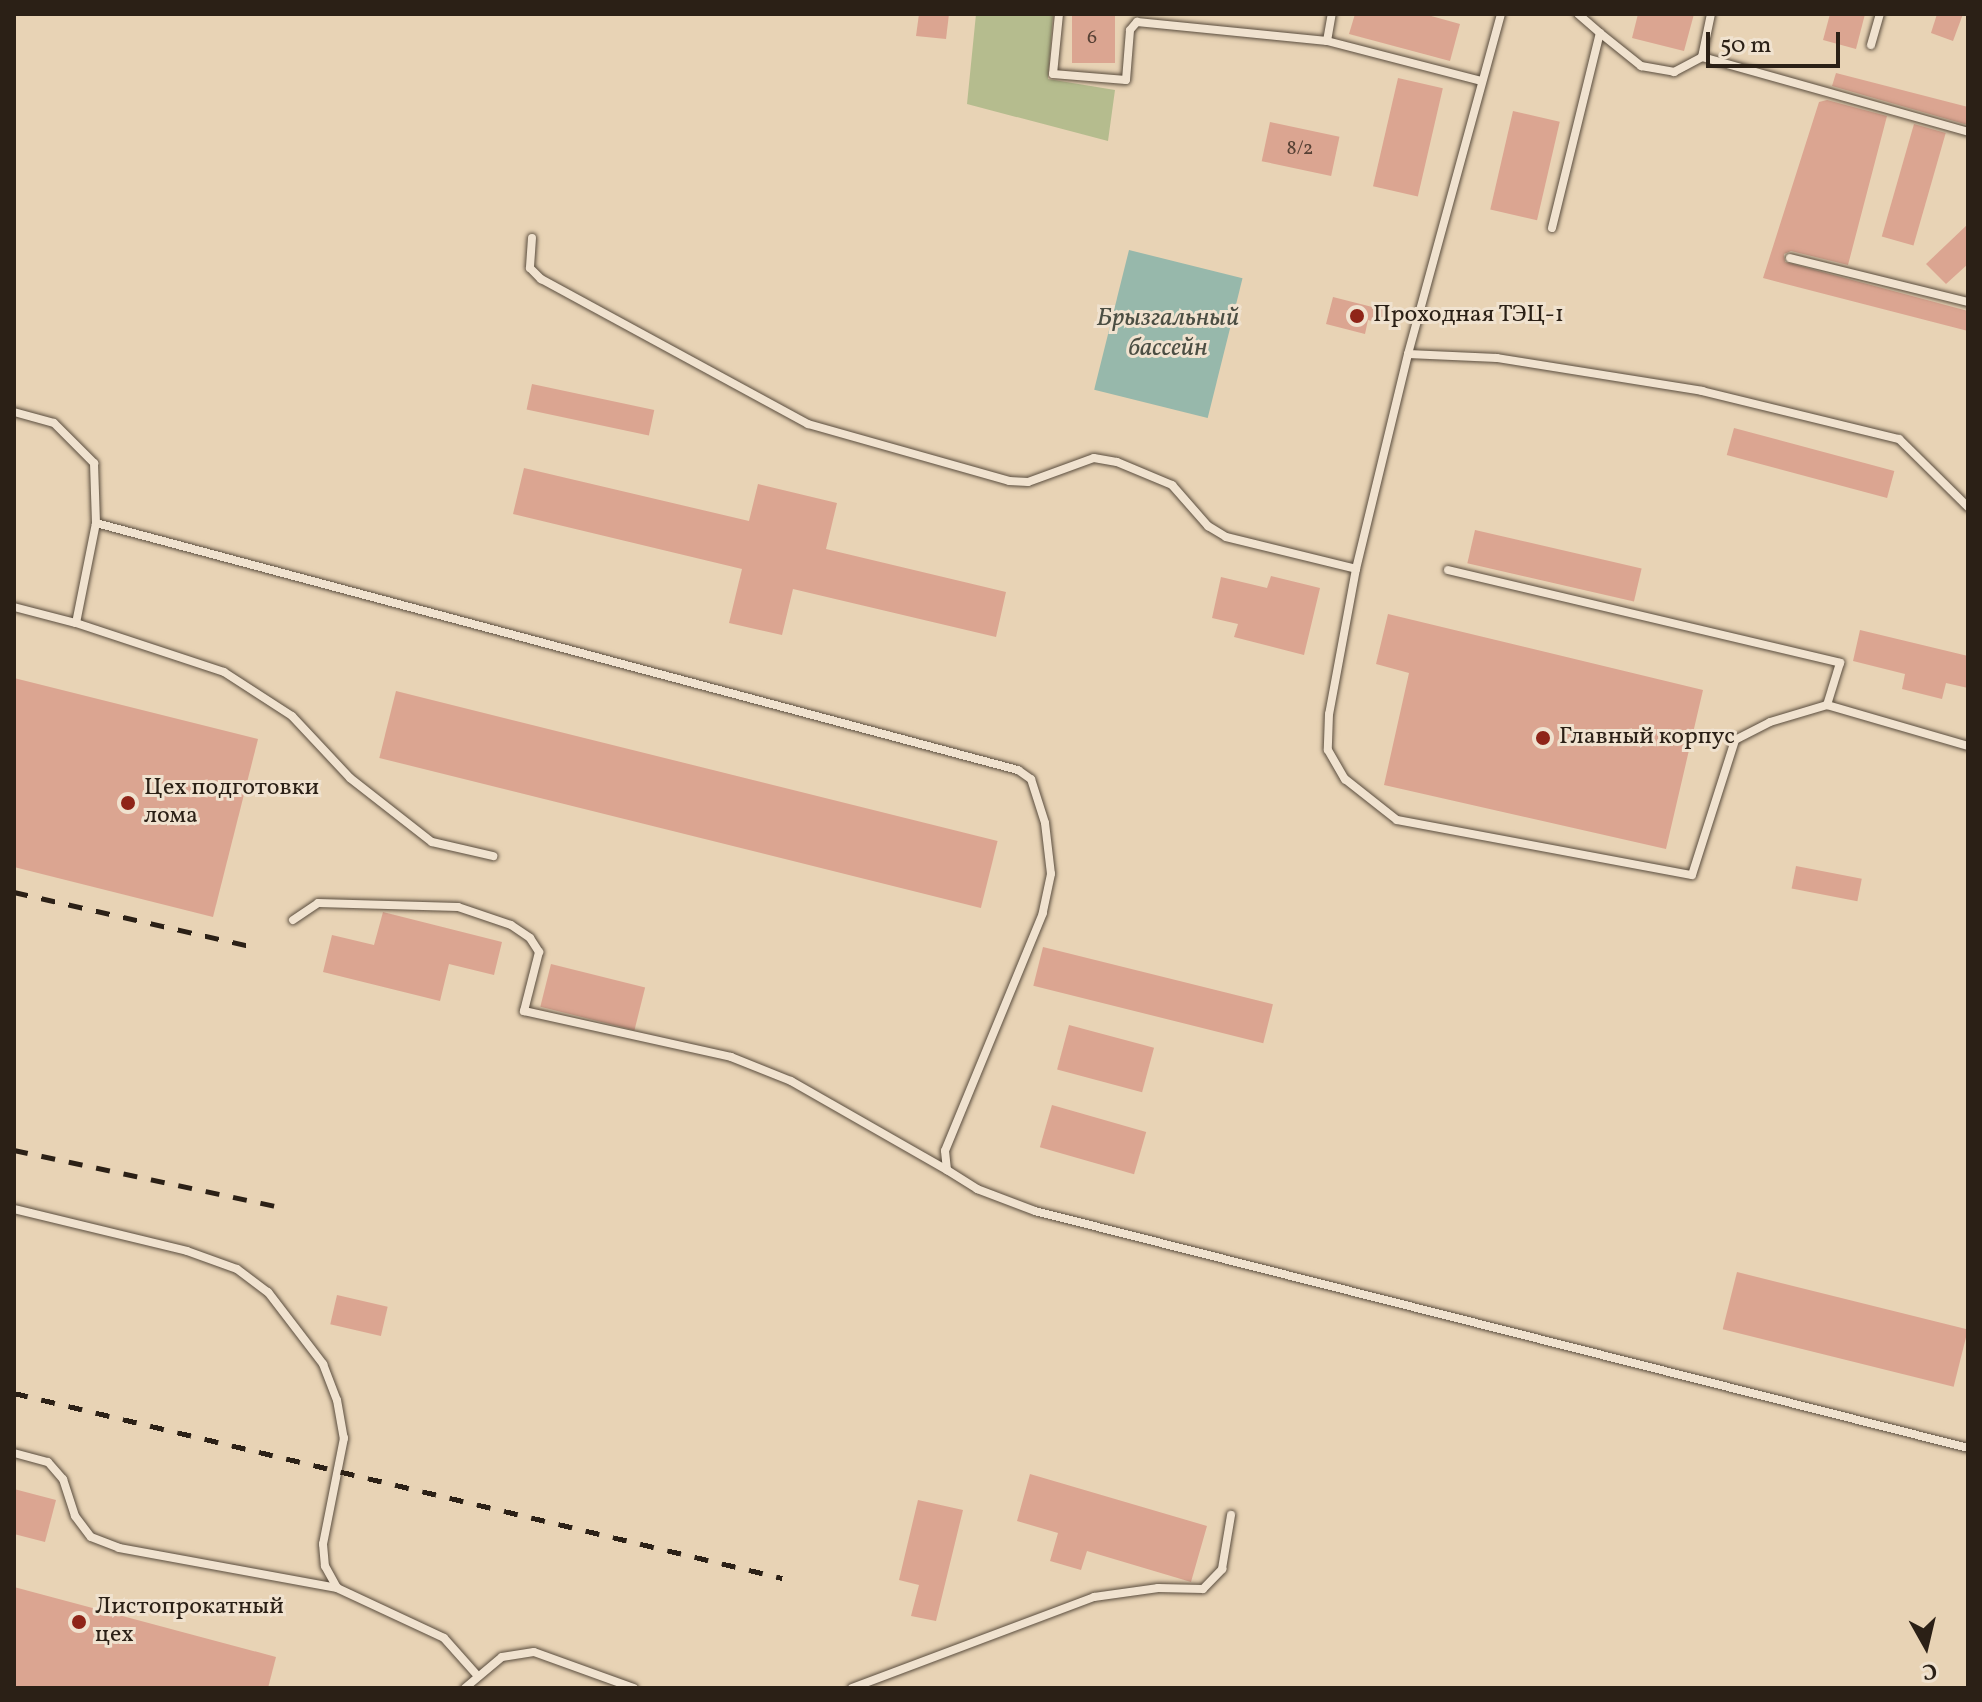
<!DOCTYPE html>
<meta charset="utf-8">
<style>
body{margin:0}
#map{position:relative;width:1982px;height:1702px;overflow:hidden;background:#e8d3b5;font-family:Vollkorn,serif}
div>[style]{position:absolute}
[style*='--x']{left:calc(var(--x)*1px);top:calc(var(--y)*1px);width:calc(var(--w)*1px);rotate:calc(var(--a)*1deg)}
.green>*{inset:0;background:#b5bc8e}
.water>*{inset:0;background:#97b8ab;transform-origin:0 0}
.building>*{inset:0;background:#dba591;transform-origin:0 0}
.roads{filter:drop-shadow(0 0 2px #5a4d3e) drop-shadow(0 0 2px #5a4d3e)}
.service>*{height:8px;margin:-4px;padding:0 4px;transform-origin:4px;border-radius:4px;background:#f0e2cf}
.rail>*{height:5px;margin-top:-2.5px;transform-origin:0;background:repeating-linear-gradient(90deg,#2b2016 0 14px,transparent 0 28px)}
.dots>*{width:22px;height:22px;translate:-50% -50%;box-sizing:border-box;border:4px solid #f0e2cf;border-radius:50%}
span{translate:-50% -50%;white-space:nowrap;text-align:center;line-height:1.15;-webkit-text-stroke:6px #f0e2cf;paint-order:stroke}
.number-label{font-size:20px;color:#574135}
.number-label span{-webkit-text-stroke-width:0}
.poi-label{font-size:24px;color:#2b2016}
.left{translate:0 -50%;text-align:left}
.water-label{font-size:26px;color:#4b4e43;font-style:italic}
.frame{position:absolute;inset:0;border:16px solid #2b2016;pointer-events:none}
.north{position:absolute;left:1886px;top:1606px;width:80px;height:80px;-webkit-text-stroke:6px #f0e2cf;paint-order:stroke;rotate:172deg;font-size:22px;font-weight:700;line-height:32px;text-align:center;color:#2b2016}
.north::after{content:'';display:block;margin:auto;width:28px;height:36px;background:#2b2016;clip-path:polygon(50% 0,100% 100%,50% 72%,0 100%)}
.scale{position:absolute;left:1706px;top:32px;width:134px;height:36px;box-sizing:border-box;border:4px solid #2b2016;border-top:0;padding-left:10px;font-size:24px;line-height:28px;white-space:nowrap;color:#2b2016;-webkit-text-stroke:6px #f0e2cf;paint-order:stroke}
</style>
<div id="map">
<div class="green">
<i style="clip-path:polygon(976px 14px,1053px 14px,1048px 79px,1115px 90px,1108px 141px,967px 104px)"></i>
</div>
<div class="water">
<i style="left:1129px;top:250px;width:117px;height:144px;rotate:14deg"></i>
</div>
<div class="building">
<i style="clip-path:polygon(919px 14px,949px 14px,946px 39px,916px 36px)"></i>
<i style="left:1072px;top:14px;width:43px;height:49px"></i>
<i style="clip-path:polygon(1355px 14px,1424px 14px,1460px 24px,1450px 61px,1349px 34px)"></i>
<i style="clip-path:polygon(1638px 14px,1694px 14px,1684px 51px,1632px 38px)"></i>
<i style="clip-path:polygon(1830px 14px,1865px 14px,1856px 49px,1823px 40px)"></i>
<i style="clip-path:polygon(1937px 14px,1963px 14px,1953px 41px,1931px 33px)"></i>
<i style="clip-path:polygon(1836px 73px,1968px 107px,1968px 125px,1832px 86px)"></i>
<i style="left:1398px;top:78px;width:46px;height:111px;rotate:13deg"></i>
<i style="clip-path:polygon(1827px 100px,1887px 116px,1848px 265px,1791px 251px,1784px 254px,1785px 262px,1968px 311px,1968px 331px,1763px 278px,1819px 102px)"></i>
<i style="left:1513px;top:111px;width:48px;height:101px;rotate:13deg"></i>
<i style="left:1270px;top:122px;width:71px;height:40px;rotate:12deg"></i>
<i style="left:1914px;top:124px;width:33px;height:117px;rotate:16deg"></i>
<i style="clip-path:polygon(1968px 224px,1968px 264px,1946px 284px,1926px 264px)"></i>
<i style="clip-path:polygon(1333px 297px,1388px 311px,1384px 324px,1368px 320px,1365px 334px,1326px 324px)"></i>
<i style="left:532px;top:384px;width:125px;height:26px;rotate:12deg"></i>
<i style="left:1734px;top:428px;width:166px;height:28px;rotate:15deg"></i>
<i style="clip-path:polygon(524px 468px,749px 521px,758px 484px,837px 503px,826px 549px,1006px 592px,996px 637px,793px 589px,782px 635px,729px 623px,742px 569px,513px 514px)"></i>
<i style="left:1475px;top:530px;width:171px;height:34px;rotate:13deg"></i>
<i style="clip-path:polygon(1271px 576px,1320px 588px,1304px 655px,1234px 637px,1238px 624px,1212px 618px,1221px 577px,1267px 588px)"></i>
<i style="clip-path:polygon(1388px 614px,1703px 690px,1666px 849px,1384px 785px,1409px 673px,1376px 664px)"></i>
<i style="clip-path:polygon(1860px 630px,1968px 656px,1968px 688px,1946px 683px,1942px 699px,1902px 689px,1905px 674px,1853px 661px)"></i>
<i style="clip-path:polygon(14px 678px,258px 739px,213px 917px,14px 867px)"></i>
<i style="left:396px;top:691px;width:620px;height:69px;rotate:14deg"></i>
<i style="left:1796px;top:866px;width:67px;height:23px;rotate:11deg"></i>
<i style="clip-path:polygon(383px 912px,502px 942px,494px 975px,449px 964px,440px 1001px,323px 972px,332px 935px,374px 945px)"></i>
<i style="left:1043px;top:947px;width:237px;height:40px;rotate:14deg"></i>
<i style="left:551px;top:964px;width:97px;height:44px;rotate:14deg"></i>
<i style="left:1069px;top:1025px;width:88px;height:46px;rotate:15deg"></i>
<i style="left:1052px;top:1105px;width:98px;height:44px;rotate:16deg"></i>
<i style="left:1737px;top:1272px;width:238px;height:59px;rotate:14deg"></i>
<i style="left:337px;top:1295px;width:52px;height:30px;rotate:13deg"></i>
<i style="clip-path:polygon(1030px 1474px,1207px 1526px,1191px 1582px,1087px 1551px,1081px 1570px,1050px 1561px,1058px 1533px,1017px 1521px)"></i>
<i style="clip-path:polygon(14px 1489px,56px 1500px,45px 1542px,14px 1534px)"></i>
<i style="clip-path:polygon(918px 1500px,963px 1510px,936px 1621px,911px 1616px,919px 1585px,899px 1580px)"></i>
<i style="clip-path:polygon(14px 1587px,276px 1657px,268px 1688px,14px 1688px)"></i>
</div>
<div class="roads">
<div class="service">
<i style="--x:1059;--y:14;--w:60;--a:95.7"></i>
<i style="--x:1053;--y:74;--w:73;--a:4.7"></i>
<i style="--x:1126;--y:80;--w:50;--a:-85.4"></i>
<i style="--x:1130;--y:30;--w:11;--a:-49"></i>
<i style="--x:1137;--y:22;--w:191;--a:5.7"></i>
<i style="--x:1327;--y:41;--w:160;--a:14.5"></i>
<i style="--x:1501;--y:14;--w:352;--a:105.3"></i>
<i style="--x:1408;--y:354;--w:89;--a:2.6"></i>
<i style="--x:1497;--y:358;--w:208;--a:9.1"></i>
<i style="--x:1702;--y:391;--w:203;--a:13.7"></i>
<i style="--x:1899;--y:439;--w:97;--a:44.6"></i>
<i style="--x:1600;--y:33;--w:53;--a:38.8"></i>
<i style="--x:1641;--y:66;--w:34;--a:10"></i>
<i style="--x:1674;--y:72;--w:32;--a:-28"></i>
<i style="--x:1702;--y:57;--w:44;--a:-78.2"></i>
<i style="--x:1327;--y:41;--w:27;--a:-80"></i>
<i style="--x:1871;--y:45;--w:32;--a:-74"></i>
<i style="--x:1702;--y:57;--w:276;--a:15.7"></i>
<i style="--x:1552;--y:228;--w:201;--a:-76.2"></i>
<i style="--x:1600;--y:33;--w:29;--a:-139"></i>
<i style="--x:532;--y:238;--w:30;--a:94"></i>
<i style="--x:530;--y:268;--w:16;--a:45"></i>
<i style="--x:541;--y:279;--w:304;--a:28.5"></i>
<i style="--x:808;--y:424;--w:209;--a:15.8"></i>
<i style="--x:1009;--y:481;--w:19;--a:3"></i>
<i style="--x:1028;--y:482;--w:70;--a:-20"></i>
<i style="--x:1094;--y:458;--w:23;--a:10"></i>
<i style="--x:1117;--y:462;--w:60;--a:22.7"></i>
<i style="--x:1172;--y:485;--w:55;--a:48.7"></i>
<i style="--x:1208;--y:526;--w:21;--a:31"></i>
<i style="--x:1226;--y:537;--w:134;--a:13.8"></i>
<i style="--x:1356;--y:569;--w:147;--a:100.5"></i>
<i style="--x:1329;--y:714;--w:36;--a:92"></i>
<i style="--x:1328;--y:750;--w:34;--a:60"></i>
<i style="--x:1345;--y:779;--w:66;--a:38.3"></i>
<i style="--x:1397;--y:820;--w:300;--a:10.6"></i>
<i style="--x:1692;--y:875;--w:142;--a:-72.3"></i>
<i style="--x:1735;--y:740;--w:39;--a:-27"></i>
<i style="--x:1770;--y:722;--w:59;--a:-16.6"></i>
<i style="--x:1827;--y:705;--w:147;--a:16.2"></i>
<i style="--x:1790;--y:258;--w:183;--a:13.9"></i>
<i style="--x:14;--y:412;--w:41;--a:15.4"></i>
<i style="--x:54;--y:423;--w:57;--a:45"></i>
<i style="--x:94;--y:463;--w:60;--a:88.1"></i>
<i style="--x:96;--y:523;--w:102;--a:101.3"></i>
<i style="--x:76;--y:623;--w:156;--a:18.3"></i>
<i style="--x:224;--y:672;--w:81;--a:32.9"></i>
<i style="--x:292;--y:716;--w:85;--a:46.9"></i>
<i style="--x:350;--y:778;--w:104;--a:38"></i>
<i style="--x:432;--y:842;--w:63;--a:12.9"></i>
<i style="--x:96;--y:523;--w:955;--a:15"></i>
<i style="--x:1018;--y:770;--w:16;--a:35"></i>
<i style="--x:1031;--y:779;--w:46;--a:72.3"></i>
<i style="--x:1045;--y:823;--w:51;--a:83.3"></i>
<i style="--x:1051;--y:874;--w:40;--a:102"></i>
<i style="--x:1043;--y:913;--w:257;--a:112.4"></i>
<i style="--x:945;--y:1151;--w:19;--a:84"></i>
<i style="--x:947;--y:1170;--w:36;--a:32"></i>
<i style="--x:977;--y:1189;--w:62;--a:20.8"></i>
<i style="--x:1035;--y:1211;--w:963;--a:14.25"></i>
<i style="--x:1356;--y:569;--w:221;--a:-76.4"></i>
<i style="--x:1448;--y:570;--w:403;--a:13.3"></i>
<i style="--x:1840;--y:663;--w:44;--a:107.2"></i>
<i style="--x:14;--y:607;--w:64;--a:14.5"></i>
<i style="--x:293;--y:920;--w:30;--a:-34"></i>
<i style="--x:318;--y:903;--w:140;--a:1.6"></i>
<i style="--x:458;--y:907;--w:56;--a:18.8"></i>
<i style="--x:511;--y:925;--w:23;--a:34"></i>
<i style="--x:530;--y:938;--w:17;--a:57"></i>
<i style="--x:539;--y:952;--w:61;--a:104.3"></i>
<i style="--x:524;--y:1011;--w:212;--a:12.5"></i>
<i style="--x:731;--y:1057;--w:65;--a:21.8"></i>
<i style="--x:791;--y:1081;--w:180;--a:29.7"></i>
<i style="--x:14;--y:1209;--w:178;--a:13.6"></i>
<i style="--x:187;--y:1251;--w:53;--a:19.8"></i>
<i style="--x:237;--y:1269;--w:39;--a:37"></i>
<i style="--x:268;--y:1292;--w:91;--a:52.6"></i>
<i style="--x:323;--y:1364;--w:39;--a:69"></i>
<i style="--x:337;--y:1400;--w:39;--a:80"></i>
<i style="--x:344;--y:1438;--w:108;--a:101.2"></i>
<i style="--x:323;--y:1544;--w:22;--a:85"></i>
<i style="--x:325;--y:1566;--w:25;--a:61"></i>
<i style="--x:337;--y:1588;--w:118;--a:25"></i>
<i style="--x:444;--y:1638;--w:50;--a:48.3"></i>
<i style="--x:14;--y:1453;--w:35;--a:15"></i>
<i style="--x:48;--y:1462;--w:23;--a:49"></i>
<i style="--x:63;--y:1479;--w:39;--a:72"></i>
<i style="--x:75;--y:1516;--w:26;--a:53"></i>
<i style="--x:91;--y:1537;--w:30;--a:21"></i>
<i style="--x:119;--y:1548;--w:222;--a:10.4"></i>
<i style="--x:465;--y:1688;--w:48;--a:-40"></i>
<i style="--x:502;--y:1657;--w:32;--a:-9"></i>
<i style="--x:534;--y:1652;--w:106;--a:19.8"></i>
<i style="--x:852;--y:1688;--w:259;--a:-20.6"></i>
<i style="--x:1094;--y:1597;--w:65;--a:-8"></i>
<i style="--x:1158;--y:1588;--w:45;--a:1.3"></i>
<i style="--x:1203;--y:1589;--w:28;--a:-46"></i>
<i style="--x:1222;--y:1569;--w:55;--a:-80.5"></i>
</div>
</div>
<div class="rail">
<i style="--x:14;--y:892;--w:247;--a:12.9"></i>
<i style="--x:14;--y:1150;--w:268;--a:12.1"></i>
<i style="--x:14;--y:1393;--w:790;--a:13.54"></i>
</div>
<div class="dots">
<i style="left:1357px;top:316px;background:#8f2418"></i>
<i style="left:1543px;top:738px;background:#8f2418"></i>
<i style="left:128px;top:803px;background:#8f2418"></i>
<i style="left:79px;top:1622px;background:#8f2418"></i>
</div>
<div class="number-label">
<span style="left:1092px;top:38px">6</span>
<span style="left:1300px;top:149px">8/2</span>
</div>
<div class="poi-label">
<span class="left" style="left:1373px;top:316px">Проходная ТЭЦ-1</span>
<span class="left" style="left:1559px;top:738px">Главный корпус</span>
<span class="left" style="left:144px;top:803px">Цех подготовки<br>лома</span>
<span class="left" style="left:95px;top:1622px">Листопрокатный<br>цех</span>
</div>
<div class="water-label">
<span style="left:1168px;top:334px">Брызгальный<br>бассейн</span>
</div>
<div class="frame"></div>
<div class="north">С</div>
<div class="scale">50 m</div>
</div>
